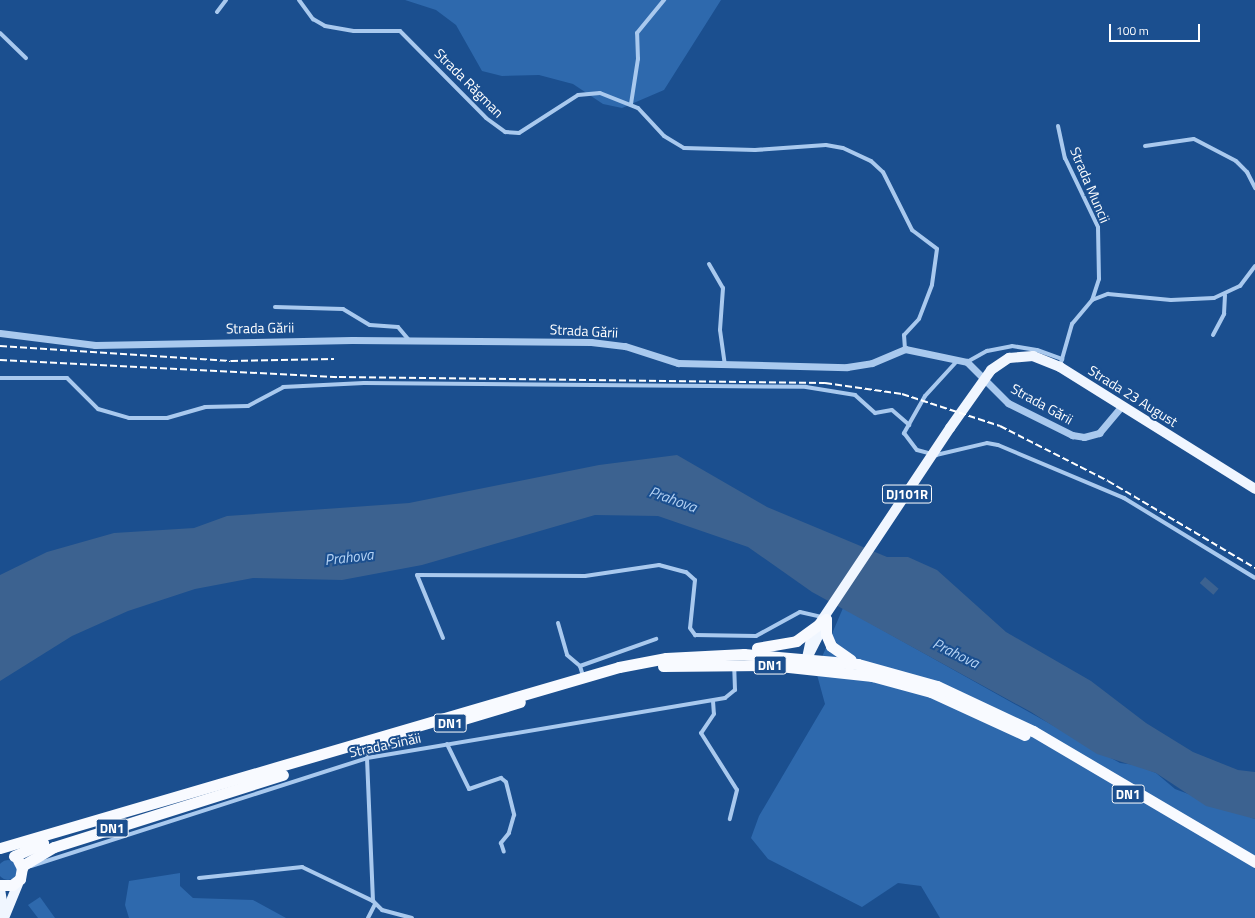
<!DOCTYPE html>
<meta charset="utf-8">
<style>
body{margin:0}
#map{position:relative;width:1255px;height:918px;overflow:hidden;background:#1b4f8f;font-family:"Titillium Web",sans-serif}
div>[style]{position:absolute}
.green>*{inset:0;background:#2e69ad}
.round{border-radius:50%}
.water>*{inset:0;background:#3c6290;transform-origin:0 0}
.minor>*{height:4px;margin:-2px;padding:0 2px;transform-origin:2px;border-radius:2px;background:#a9c9ee}
.tertiary>*{height:7px;margin:-3.5px;padding:0 3.5px;transform-origin:3.5px;border-radius:3.5px;background:#a9c9ee}
.primary>*{height:10px;margin:-5px;padding:0 5px;transform-origin:5px;border-radius:5px;background:#f0f6ff}
.trunk>*{height:11px;margin:-5.5px;padding:0 5.5px;transform-origin:5.5px;border-radius:5.5px;background:#f8faff}
.rail>*{height:2px;margin-top:-1px;transform-origin:0;background:repeating-linear-gradient(90deg,#fff 0 7px,transparent 0 10px)}
span{translate:-50% -50%;white-space:nowrap;text-align:center;line-height:1.15;-webkit-text-stroke:4px #1b4f8f;paint-order:stroke}
.shield-label span{padding:1px 3px;background:#1b4f8f;border:1px solid;border-radius:3px;-webkit-text-stroke-width:0}
.shield-label{font-size:13px;color:#fff;font-weight:700}
.street-label{font-size:14px;color:#fff}
.water-label{font-size:15px;color:#b5d3f5;font-style:italic}
.scale{position:absolute;left:1109px;top:24px;width:91px;height:18px;box-sizing:border-box;border:2px solid #fff;border-top:0;padding-left:5px;font-size:12px;line-height:14px;white-space:nowrap;color:#fff;-webkit-text-stroke:3px #1b4f8f;paint-order:stroke}
</style>
<div id="map">
<div class="green">
<div style="clip-path:polygon(405px 0,721px 0,664px 90px,622px 108px,603px 104px,573px 84px,539px 75px,502px 76px,482px 71px,456px 25px,436px 10px)"></div>
<div style="clip-path:polygon(843px 608px,1120px 763px,1136px 765px,1156px 773px,1175px 789px,1255px 819px,1255px 918px,940px 918px,921px 886px,898px 883px,862px 907px,768px 859px,751px 838px,759px 816px,825px 704px,816px 671px)"></div>
<div class="round" style="left:-2px;top:860px;width:20px;height:20px"></div>
<div style="clip-path:polygon(180px 873px,180px 886px,193px 898px,253px 900px,286px 918px,129px 918px,125px 905px,129px 881px)"></div>
<div style="clip-path:polygon(40px 897px,55px 918px,38px 918px,28px 905px)"></div>
</div>
<div class="water">
<div style="clip-path:polygon(677px 455px,767px 507px,887px 557px,908px 557px,937px 570px,1006px 632px,1091px 681px,1146px 723px,1193px 752px,1238px 770px,1255px 772px,1255px 819px,1206px 806px,1156px 773px,1097px 754px,1031px 712px,812px 592px,748px 547px,658px 516px,595px 515px,422px 565px,342px 580px,253px 578px,195px 589px,128px 611px,72px 636px,0 681px,0 575px,47px 552px,114px 533px,194px 528px,227px 516px,409px 503px,599px 465px)"></div>
<div style="left:1205px;top:577px;width:18px;height:8px;rotate:41deg"></div>
</div>
<div class="minor">
<div style="left:299px;top:0;width:24px;rotate:54deg"></div>
<div style="left:313px;top:19px;width:14px;rotate:30deg"></div>
<div style="left:325px;top:26px;width:29px;rotate:10deg"></div>
<div style="left:354px;top:31px;width:46px"></div>
<div style="left:400px;top:31px;width:122px;rotate:45.3deg"></div>
<div style="left:486px;top:118px;width:24px;rotate:36deg"></div>
<div style="left:505px;top:132px;width:14px;rotate:4deg"></div>
<div style="left:519px;top:133px;width:70px;rotate:-32.8deg"></div>
<div style="left:578px;top:95px;width:22px;rotate:-5deg"></div>
<div style="left:600px;top:93px;width:41px;rotate:21.5deg"></div>
<div style="left:638px;top:108px;width:38px;rotate:47deg"></div>
<div style="left:664px;top:136px;width:23px;rotate:31deg"></div>
<div style="left:684px;top:148px;width:71px;rotate:1.6deg"></div>
<div style="left:755px;top:150px;width:71px;rotate:-4deg"></div>
<div style="left:826px;top:145px;width:17px;rotate:10deg"></div>
<div style="left:843px;top:148px;width:31px;rotate:25deg"></div>
<div style="left:871px;top:161px;width:16px;rotate:43deg"></div>
<div style="left:883px;top:172px;width:65px;rotate:63.4deg"></div>
<div style="left:912px;top:230px;width:31px;rotate:37deg"></div>
<div style="left:937px;top:249px;width:36px;rotate:98deg"></div>
<div style="left:932px;top:285px;width:36px;rotate:111deg"></div>
<div style="left:919px;top:319px;width:22px;rotate:133deg"></div>
<div style="left:904px;top:335px;width:14px;rotate:86deg"></div>
<div style="left:217px;top:12px;width:15px;rotate:-53deg"></div>
<div style="left:0;top:33px;width:36px;rotate:44deg"></div>
<div style="left:631px;top:104px;width:46px;rotate:-81.2deg"></div>
<div style="left:638px;top:59px;width:26px;rotate:-92deg"></div>
<div style="left:637px;top:33px;width:43px;rotate:-50.7deg"></div>
<div style="left:1058px;top:126px;width:33px;rotate:78deg"></div>
<div style="left:1065px;top:158px;width:76px;rotate:64.4deg"></div>
<div style="left:1098px;top:227px;width:52px;rotate:88.9deg"></div>
<div style="left:1099px;top:279px;width:22px;rotate:108deg"></div>
<div style="left:1145px;top:146px;width:49px;rotate:-8.1deg"></div>
<div style="left:1194px;top:139px;width:47px;rotate:27.6deg"></div>
<div style="left:1236px;top:161px;width:16px;rotate:45deg"></div>
<div style="left:1247px;top:172px;width:18px;rotate:63deg"></div>
<div style="left:709px;top:264px;width:28px;rotate:60deg"></div>
<div style="left:723px;top:288px;width:42px;rotate:94.1deg"></div>
<div style="left:720px;top:330px;width:34px;rotate:82deg"></div>
<div style="left:275px;top:307px;width:68px;rotate:1.7deg"></div>
<div style="left:343px;top:309px;width:31px;rotate:31deg"></div>
<div style="left:370px;top:325px;width:28px;rotate:4deg"></div>
<div style="left:398px;top:327px;width:17px;rotate:50deg"></div>
<div style="left:1213px;top:335px;width:24px;rotate:-62deg"></div>
<div style="left:1224px;top:314px;width:19px;rotate:-87deg"></div>
<div style="left:958px;top:360px;width:49px;rotate:132.5deg"></div>
<div style="left:925px;top:396px;width:43px;rotate:119.6deg"></div>
<div style="left:904px;top:433px;width:21px;rotate:53deg"></div>
<div style="left:917px;top:450px;width:20px;rotate:15deg"></div>
<div style="left:936px;top:455px;width:52px;rotate:-13.2deg"></div>
<div style="left:987px;top:443px;width:11px;rotate:10deg"></div>
<div style="left:998px;top:445px;width:137px;rotate:22.8deg"></div>
<div style="left:1124px;top:498px;width:153px;rotate:31.4deg"></div>
<div style="left:967px;top:362px;width:23px;rotate:-29deg"></div>
<div style="left:987px;top:351px;width:25px;rotate:-11deg"></div>
<div style="left:1012px;top:346px;width:25px;rotate:9deg"></div>
<div style="left:1037px;top:350px;width:27px;rotate:20deg"></div>
<div style="left:1060px;top:366px;width:44px;rotate:-74.1deg"></div>
<div style="left:1072px;top:324px;width:31px;rotate:-50deg"></div>
<div style="left:1092px;top:300px;width:17px;rotate:-21deg"></div>
<div style="left:1108px;top:294px;width:63px;rotate:5.4deg"></div>
<div style="left:1171px;top:300px;width:43px;rotate:-2.7deg"></div>
<div style="left:1214px;top:298px;width:29px;rotate:-25deg"></div>
<div style="left:1240px;top:286px;width:25px;rotate:-53deg"></div>
<div style="left:0;top:378px;width:67px"></div>
<div style="left:67px;top:378px;width:44px;rotate:45deg"></div>
<div style="left:98px;top:409px;width:32px;rotate:16deg"></div>
<div style="left:129px;top:418px;width:38px"></div>
<div style="left:167px;top:418px;width:40px;rotate:-16deg"></div>
<div style="left:205px;top:407px;width:43px;rotate:-1.3deg"></div>
<div style="left:248px;top:406px;width:40px;rotate:-28deg"></div>
<div style="left:283px;top:387px;width:81px;rotate:-2.8deg"></div>
<div style="left:364px;top:383px;width:442px;rotate:0.5deg"></div>
<div style="left:806px;top:387px;width:50px;rotate:9.3deg"></div>
<div style="left:855px;top:395px;width:27px;rotate:42deg"></div>
<div style="left:875px;top:413px;width:17px;rotate:-10deg"></div>
<div style="left:892px;top:410px;width:23px;rotate:41deg"></div>
<div style="left:558px;top:623px;width:33px;rotate:74deg"></div>
<div style="left:567px;top:655px;width:17px;rotate:40deg"></div>
<div style="left:580px;top:666px;width:10px;rotate:73deg"></div>
<div style="left:443px;top:638px;width:68px;rotate:-112.4deg"></div>
<div style="left:417px;top:575px;width:168px;rotate:0.3deg"></div>
<div style="left:585px;top:576px;width:75px;rotate:-8.5deg"></div>
<div style="left:659px;top:565px;width:28px;rotate:15deg"></div>
<div style="left:686px;top:572px;width:12px;rotate:42deg"></div>
<div style="left:695px;top:580px;width:48px;rotate:95.9deg"></div>
<div style="left:690px;top:628px;width:9px;rotate:54deg"></div>
<div style="left:695px;top:635px;width:61px;rotate:0.9deg"></div>
<div style="left:756px;top:636px;width:50px;rotate:-28.6deg"></div>
<div style="left:800px;top:612px;width:23px;rotate:13deg"></div>
<div style="left:580px;top:666px;width:81px;rotate:-19.6deg"></div>
<div style="left:713px;top:701px;width:13px;rotate:86deg"></div>
<div style="left:714px;top:714px;width:23px;rotate:124deg"></div>
<div style="left:701px;top:733px;width:67px;rotate:57.7deg"></div>
<div style="left:737px;top:790px;width:30px;rotate:104deg"></div>
<div style="left:447px;top:744px;width:50px;rotate:63.9deg"></div>
<div style="left:469px;top:789px;width:34px;rotate:-19deg"></div>
<div style="left:501px;top:778px;width:6px;rotate:39deg"></div>
<div style="left:506px;top:782px;width:34px;rotate:76deg"></div>
<div style="left:514px;top:815px;width:19px;rotate:106deg"></div>
<div style="left:509px;top:833px;width:13px;rotate:129deg"></div>
<div style="left:501px;top:843px;width:9px;rotate:72deg"></div>
<div style="left:367px;top:758px;width:143px;rotate:87.6deg"></div>
<div style="left:373px;top:901px;width:13px;rotate:45deg"></div>
<div style="left:382px;top:910px;width:31px;rotate:15deg"></div>
<div style="left:31px;top:866px;width:353px;rotate:-17.8deg"></div>
<div style="left:367px;top:758px;width:363px;rotate:-9.5deg"></div>
<div style="left:725px;top:698px;width:13px;rotate:-39deg"></div>
<div style="left:735px;top:690px;width:23px;rotate:-92deg"></div>
<div style="left:199px;top:878px;width:104px;rotate:-6.1deg"></div>
<div style="left:302px;top:867px;width:79px;rotate:25.6deg"></div>
<div style="left:368px;top:918px;width:16px;rotate:-63deg"></div>
</div>
<div class="tertiary">
<div style="left:0;top:333px;width:96px;rotate:7.2deg"></div>
<div style="left:95px;top:345px;width:257px;rotate:-1.1deg"></div>
<div style="left:352px;top:340px;width:239px;rotate:0.5deg"></div>
<div style="left:591px;top:342px;width:34px;rotate:7deg"></div>
<div style="left:625px;top:346px;width:56px;rotate:17.8deg"></div>
<div style="left:678px;top:363px;width:169px;rotate:1.4deg"></div>
<div style="left:847px;top:367px;width:25px;rotate:-9deg"></div>
<div style="left:872px;top:363px;width:36px;rotate:-23deg"></div>
<div style="left:905px;top:349px;width:63px;rotate:11.8deg"></div>
<div style="left:967px;top:362px;width:58px;rotate:45deg"></div>
<div style="left:1008px;top:403px;width:72px;rotate:26.6deg"></div>
<div style="left:1072px;top:435px;width:12px;rotate:9deg"></div>
<div style="left:1084px;top:437px;width:16px;rotate:-15deg"></div>
<div style="left:1099px;top:433px;width:35px;rotate:-50deg"></div>
</div>
<div class="primary">
<div style="left:807px;top:658px;width:24px;rotate:-78deg"></div>
<div style="left:812px;top:635px;width:249px;rotate:-56.3deg"></div>
<div style="left:950px;top:428px;width:71px;rotate:-54.7deg"></div>
<div style="left:991px;top:370px;width:22px;rotate:-34deg"></div>
<div style="left:1009px;top:358px;width:24px;rotate:-5deg"></div>
<div style="left:1033px;top:356px;width:29px;rotate:22deg"></div>
<div style="left:1060px;top:367px;width:230px;rotate:32deg"></div>
<div style="left:807px;top:658px;width:37px;rotate:-63deg"></div>
<div style="left:0;top:889px;width:26px;rotate:81deg"></div>
<div style="left:4px;top:918px;width:42px;rotate:-67.7deg"></div>
</div>
<div class="trunk">
<div style="left:826px;top:619px;width:15px;rotate:90deg"></div>
<div style="left:826px;top:634px;width:13px;rotate:67deg"></div>
<div style="left:831px;top:646px;width:24px;rotate:35deg"></div>
<div style="left:757px;top:648px;width:40px;rotate:-10deg"></div>
<div style="left:796px;top:641px;width:37px;rotate:-36deg"></div>
<div style="left:663px;top:666px;width:107px;rotate:-0.5deg"></div>
<div style="left:770px;top:665px;width:103px;rotate:6.2deg"></div>
<div style="left:872px;top:676px;width:61px;rotate:15.2deg"></div>
<div style="left:931px;top:692px;width:103px;rotate:24.6deg"></div>
<div style="left:447px;top:724px;width:76px;rotate:-16.8deg"></div>
<div style="left:365px;top:750px;width:47px;rotate:-17.3deg"></div>
<div style="left:0;top:848px;width:645px;rotate:-16.3deg"></div>
<div style="left:619px;top:667px;width:48px;rotate:-10.8deg"></div>
<div style="left:666px;top:658px;width:78px;rotate:-2.9deg"></div>
<div style="left:744px;top:654px;width:114px;rotate:5deg"></div>
<div style="left:858px;top:664px;width:82px;rotate:15.6deg"></div>
<div style="left:937px;top:686px;width:106px;rotate:25.1deg"></div>
<div style="left:1033px;top:731px;width:258px;rotate:30.5deg"></div>
<div style="left:14px;top:856px;width:32px;rotate:-24deg"></div>
<div style="left:22px;top:866px;width:37px;rotate:-31deg"></div>
<div style="left:54px;top:847px;width:240px;rotate:-17.5deg"></div>
<div style="left:0;top:885px;width:12px"></div>
<div style="left:12px;top:885px;width:10px;rotate:-37deg"></div>
<div style="left:20px;top:879px;width:11px;rotate:-80deg"></div>
<div style="left:22px;top:868px;width:9px;rotate:-117deg"></div>
</div>
<div class="rail">
<div style="left:0;top:346px;width:231px;rotate:3.7deg"></div>
<div style="left:231px;top:361px;width:103px;rotate:-1.1deg"></div>
<div style="left:0;top:360px;width:339px;rotate:2.9deg"></div>
<div style="left:339px;top:377px;width:486px;rotate:0.7deg"></div>
<div style="left:825px;top:383px;width:78px;rotate:8.1deg"></div>
<div style="left:902px;top:394px;width:103px;rotate:18.1deg"></div>
<div style="left:1000px;top:426px;width:121px;rotate:27deg"></div>
<div style="left:1108px;top:481px;width:171px;rotate:30.6deg"></div>
</div>
<div class="shield-label">
<span style="left:907px;top:494px">DJ101R</span>
<span style="left:770px;top:665px">DN1</span>
<span style="left:450px;top:723px">DN1</span>
<span style="left:1128px;top:794px">DN1</span>
<span style="left:112px;top:828px">DN1</span>
</div>
<div class="street-label">
<span style="left:469px;top:83px;rotate:45deg">Strada Răgman</span>
<span style="left:1090px;top:185px;rotate:67deg">Strada Muncii</span>
<span style="left:260px;top:328px;rotate:-1deg">Strada Gării</span>
<span style="left:584px;top:331px;rotate:3deg">Strada Gării</span>
<span style="left:1133px;top:396px;rotate:32deg">Strada 23 August</span>
<span style="left:1042px;top:404px;rotate:29deg">Strada Gării</span>
<span style="left:385px;top:745px;rotate:-12deg">Strada Sinăii</span>
</div>
<div class="water-label">
<span style="left:673px;top:499px;rotate:20deg">Prahova</span>
<span style="left:349px;top:557px;rotate:-7deg">Prahova</span>
<span style="left:956px;top:653px;rotate:26deg">Prahova</span>
</div>
<div class="scale">100 m</div>
</div>
